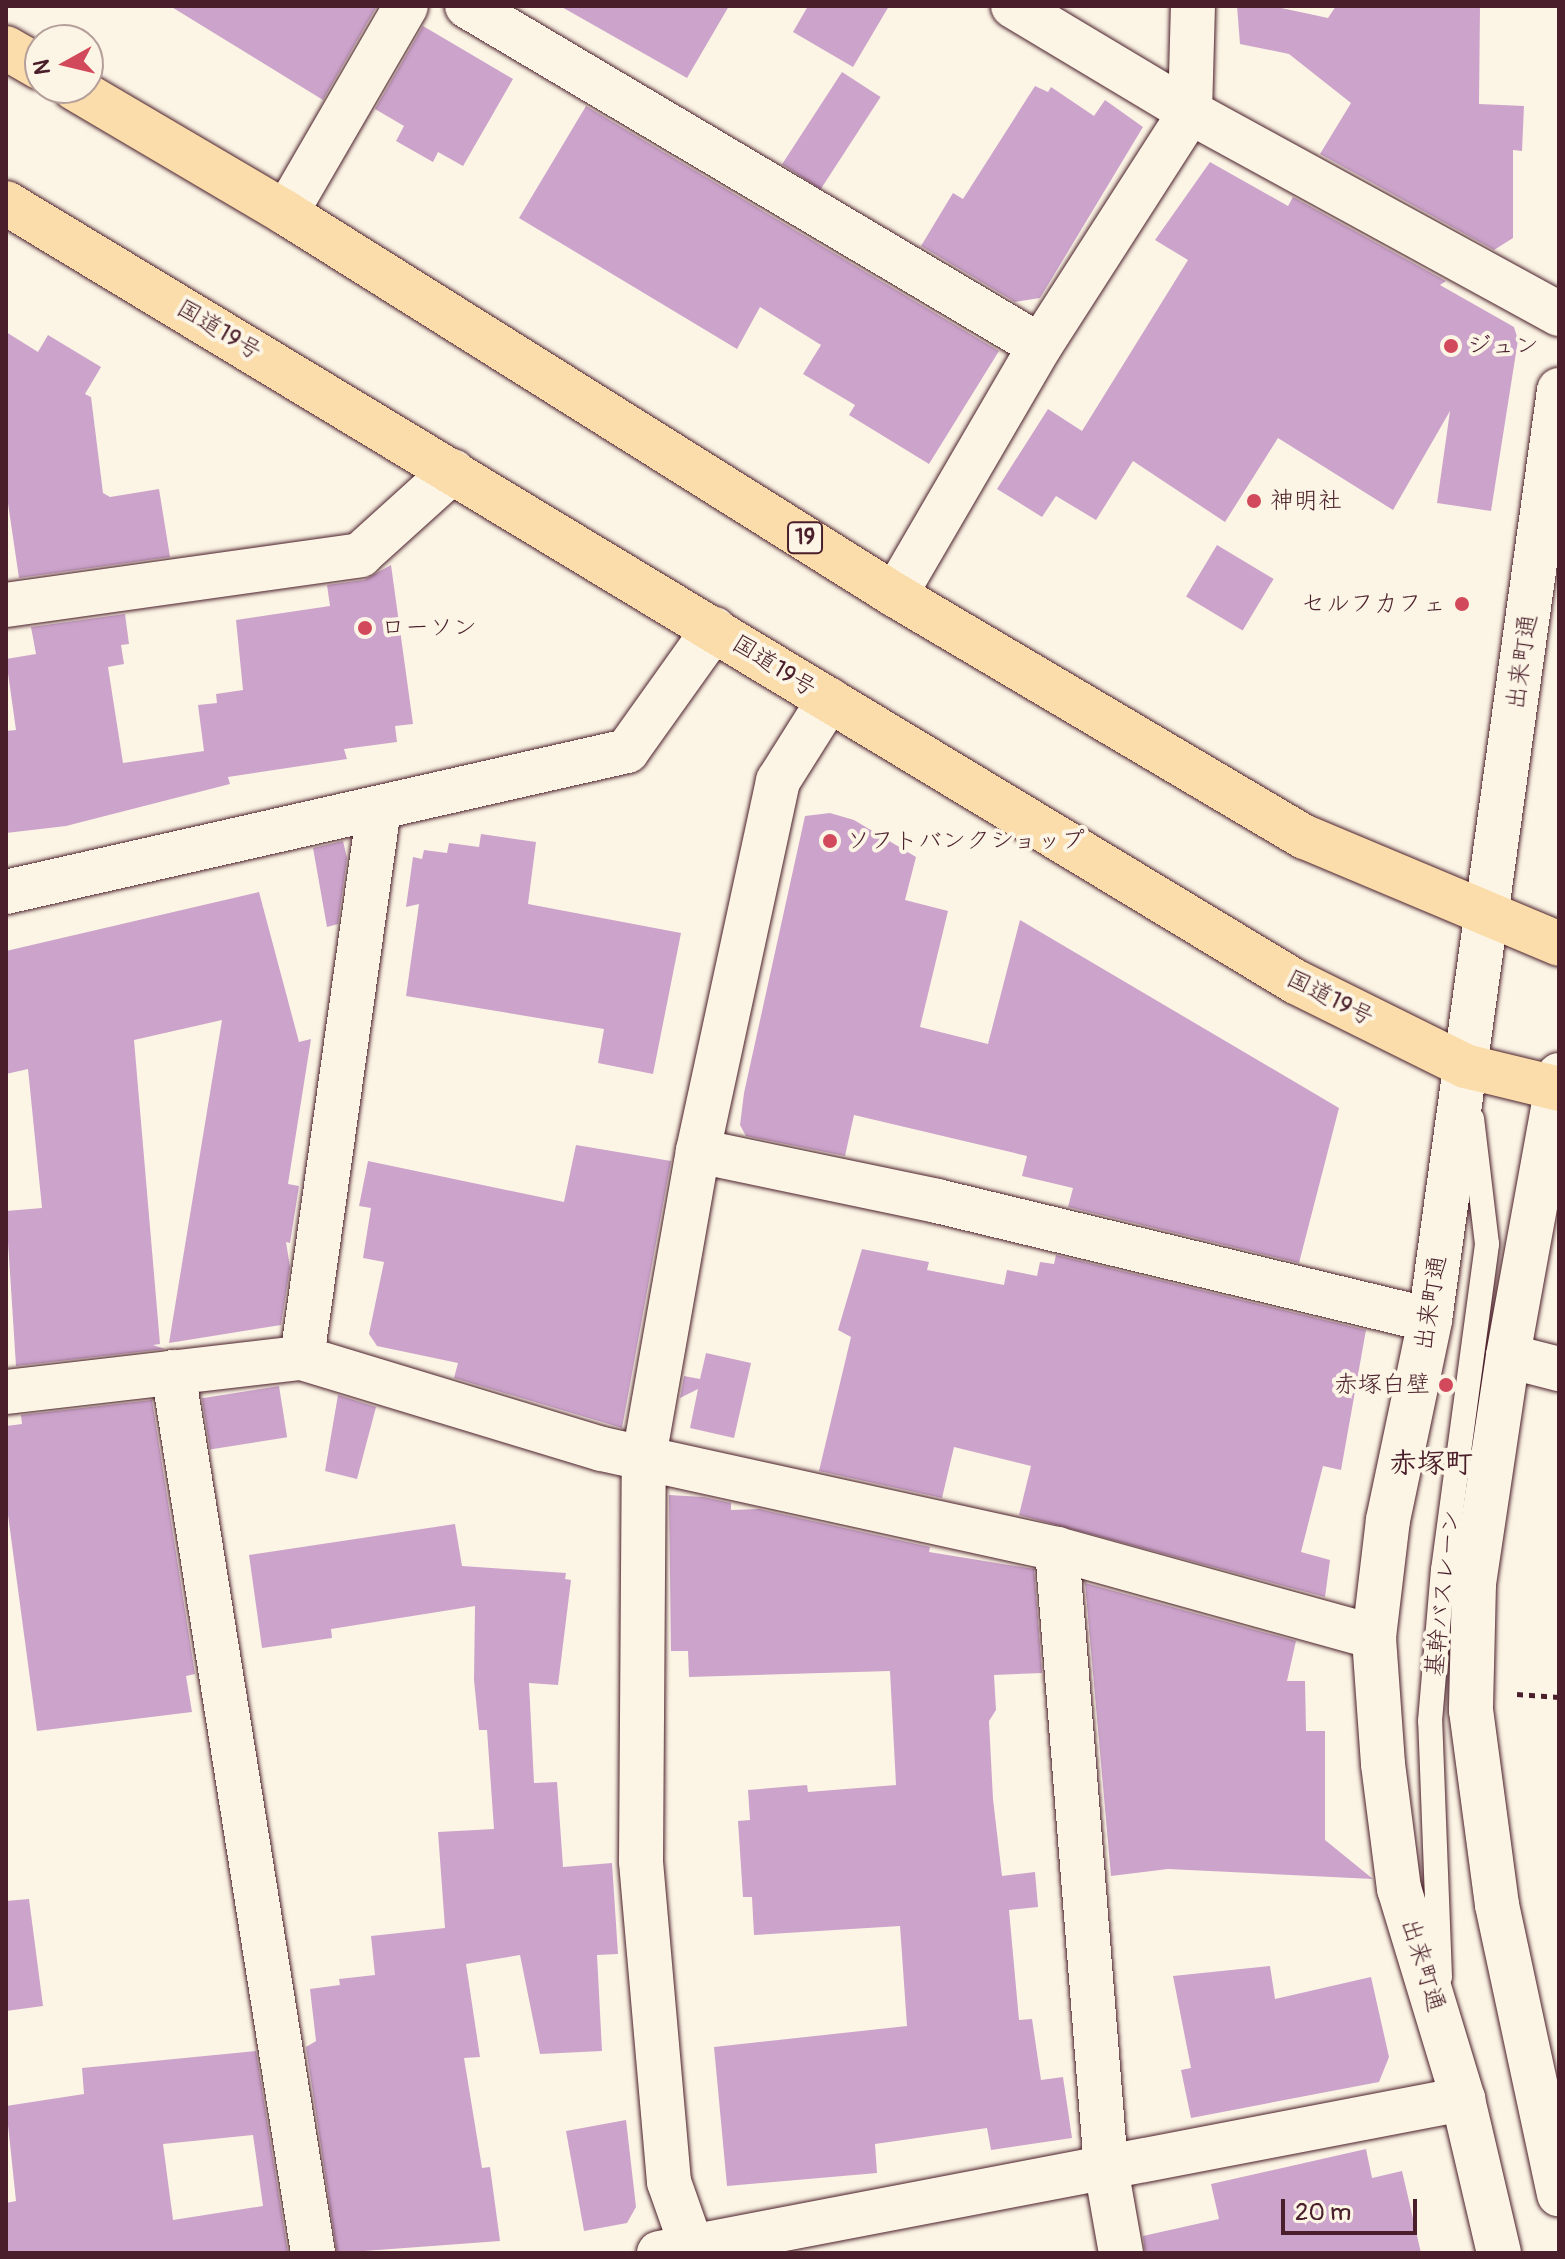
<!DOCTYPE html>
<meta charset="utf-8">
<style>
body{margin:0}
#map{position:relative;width:1565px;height:2259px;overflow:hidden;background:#fcf5e5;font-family:Pangolin,"Klee One",sans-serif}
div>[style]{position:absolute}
.building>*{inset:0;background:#cca4cb;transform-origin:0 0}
.path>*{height:5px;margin-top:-2.5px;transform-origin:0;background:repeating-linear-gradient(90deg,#4a1f2b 0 6px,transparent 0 12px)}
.roads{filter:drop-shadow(0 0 2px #4a1f2b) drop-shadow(0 0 2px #4a1f2b)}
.service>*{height:24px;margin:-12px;padding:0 12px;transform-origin:12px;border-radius:12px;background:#fcf5e5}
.minor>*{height:44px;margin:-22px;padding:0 22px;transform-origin:22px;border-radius:22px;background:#fcf5e5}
.secondary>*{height:44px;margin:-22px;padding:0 22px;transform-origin:22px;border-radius:22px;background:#fcf5e5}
.trunk>*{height:44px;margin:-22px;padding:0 22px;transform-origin:22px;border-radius:22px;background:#fbddab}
.dots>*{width:22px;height:22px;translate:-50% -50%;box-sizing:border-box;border:4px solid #fcf5e5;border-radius:50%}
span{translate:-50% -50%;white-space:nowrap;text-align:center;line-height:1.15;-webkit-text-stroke:8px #fcf5e5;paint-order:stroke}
.shield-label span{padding:2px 6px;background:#fcf5e5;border:2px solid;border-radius:6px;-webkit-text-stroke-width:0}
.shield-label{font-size:22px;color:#4a1f2b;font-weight:700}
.street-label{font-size:24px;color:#4a1f2b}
.poi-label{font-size:24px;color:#4a1f2b}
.left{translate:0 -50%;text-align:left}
.right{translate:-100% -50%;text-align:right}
.quarter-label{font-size:28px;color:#4a1f2b;font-weight:700}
.frame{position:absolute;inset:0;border:8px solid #4a1f2b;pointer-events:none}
.north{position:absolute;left:24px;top:24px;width:80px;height:80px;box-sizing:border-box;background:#fcf5e5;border:2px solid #b59f9b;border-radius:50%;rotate:262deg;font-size:22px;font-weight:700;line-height:32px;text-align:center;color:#4a1f2b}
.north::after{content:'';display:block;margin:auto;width:28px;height:36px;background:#d1495b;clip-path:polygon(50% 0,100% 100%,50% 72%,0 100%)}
.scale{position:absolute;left:1281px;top:2199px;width:136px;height:36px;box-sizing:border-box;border:4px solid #4a1f2b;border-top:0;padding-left:10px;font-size:24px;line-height:28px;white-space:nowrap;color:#4a1f2b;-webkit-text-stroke:6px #fcf5e5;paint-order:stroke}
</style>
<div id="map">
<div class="building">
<div style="clip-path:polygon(170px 6px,377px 6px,323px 100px)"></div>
<div style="clip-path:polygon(560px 6px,729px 6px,687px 78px)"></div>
<div style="clip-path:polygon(808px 6px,889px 6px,853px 67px,793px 32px)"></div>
<div style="clip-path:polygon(1237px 6px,1272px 6px,1328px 18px,1336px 6px,1480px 6px,1479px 104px,1524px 106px,1522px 151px,1513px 150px,1513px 238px,1494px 250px,1320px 154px,1351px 103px,1289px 54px,1240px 44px)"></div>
<div style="clip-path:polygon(423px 26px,513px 79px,463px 166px,438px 152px,433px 162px,396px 141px,404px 126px,375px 109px)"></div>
<div style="left:842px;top:72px;width:46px;height:110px;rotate:33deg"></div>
<div style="clip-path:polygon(1035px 86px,1048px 92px,1051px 87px,1094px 116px,1105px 100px,1143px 127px,1040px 298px,1015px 302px,921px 246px,953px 193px,963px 199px)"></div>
<div style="clip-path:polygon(586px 106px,999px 351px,929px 464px,849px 415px,855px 405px,803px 374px,821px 345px,760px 307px,737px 349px,519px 218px)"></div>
<div style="clip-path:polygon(1210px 162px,1288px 206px,1293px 197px,1446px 281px,1440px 285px,1514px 327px,1518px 340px,1491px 511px,1437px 503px,1450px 411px,1393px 510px,1278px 438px,1225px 522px,1133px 461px,1096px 520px,1056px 496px,1042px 517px,997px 489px,1048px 409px,1082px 431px,1188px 260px,1155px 240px)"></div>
<div style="clip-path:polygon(6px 332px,38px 352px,48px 335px,101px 367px,85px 394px,91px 397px,103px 493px,110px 497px,159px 489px,170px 557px,19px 578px,6px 490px)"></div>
<div style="left:1217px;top:545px;width:66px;height:60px;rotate:31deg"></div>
<div style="clip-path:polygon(391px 565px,413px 724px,395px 726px,397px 742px,344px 749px,347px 759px,228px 777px,230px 784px,66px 826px,6px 833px,6px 731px,16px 730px,6px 659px,36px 654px,31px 627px,125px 614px,129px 644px,121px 645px,124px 664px,108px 667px,123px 763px,204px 751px,198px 705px,217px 703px,216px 694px,243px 690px,236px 620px,330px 606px,327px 585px,364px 580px)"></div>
<div style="clip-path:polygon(830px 813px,854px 820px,916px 857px,905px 900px,948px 911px,920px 1027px,988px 1044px,1020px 920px,1339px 1108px,1299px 1263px,1068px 1207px,1073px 1188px,1022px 1176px,1027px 1156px,854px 1115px,845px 1156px,746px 1136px,740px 1125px,744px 1093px,805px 816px)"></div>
<div style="clip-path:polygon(481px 834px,536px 842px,528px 904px,681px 933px,653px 1074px,598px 1063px,604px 1029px,406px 996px,419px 904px,406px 907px,413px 857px,422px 859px,424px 850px,447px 853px,449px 843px,479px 847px)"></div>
<div style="clip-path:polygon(343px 841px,347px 858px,338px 924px,327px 927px,313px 848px)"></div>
<div style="clip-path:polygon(259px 892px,299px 1042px,311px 1039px,288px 1184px,299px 1186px,290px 1243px,286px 1242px,290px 1267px,281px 1325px,169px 1343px,222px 1020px,134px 1040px,160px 1344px,153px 1345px,165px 1349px,16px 1366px,6px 1211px,42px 1208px,28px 1069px,6px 1074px,6px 951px)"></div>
<div style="clip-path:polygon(576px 1145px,671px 1161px,622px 1428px,454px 1378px,458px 1363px,377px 1346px,369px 1334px,384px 1262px,363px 1258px,371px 1208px,359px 1206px,368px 1161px,564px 1202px)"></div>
<div style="clip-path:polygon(862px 1249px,929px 1262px,927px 1270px,1004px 1285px,1007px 1270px,1037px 1276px,1040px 1262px,1054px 1264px,1056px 1255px,1366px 1330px,1341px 1470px,1323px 1466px,1301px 1552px,1330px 1560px,1325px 1597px,1019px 1515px,1031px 1466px,954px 1447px,942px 1498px,819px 1471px,851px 1337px,838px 1330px)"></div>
<div style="clip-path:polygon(706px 1353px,751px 1363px,734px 1438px,690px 1428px,698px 1389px,680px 1398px,684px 1376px,700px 1379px)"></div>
<div style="left:279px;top:1386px;width:52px;height:78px;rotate:81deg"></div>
<div style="clip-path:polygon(338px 1395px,376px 1407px,357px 1479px,325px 1471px)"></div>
<div style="clip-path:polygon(152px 1400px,195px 1674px,186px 1676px,192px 1712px,37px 1731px,8px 1515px,6px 1426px,22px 1424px,21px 1415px)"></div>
<div style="clip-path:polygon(669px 1495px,703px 1497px,731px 1503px,731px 1510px,759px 1509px,930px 1547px,929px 1552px,1034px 1569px,1042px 1673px,994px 1675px,996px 1710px,989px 1721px,993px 1799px,1002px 1876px,1035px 1872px,1038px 1907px,1009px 1910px,1019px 2020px,1032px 2019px,1041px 2080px,1063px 2077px,1072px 2138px,991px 2150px,987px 2128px,875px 2144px,877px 2173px,727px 2186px,714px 2047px,907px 2026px,900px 1926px,754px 1935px,752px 1897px,743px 1897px,738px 1821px,750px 1820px,748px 1790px,807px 1785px,808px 1792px,896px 1785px,890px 1671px,689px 1677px,688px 1651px,671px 1651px)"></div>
<div style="clip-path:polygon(455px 1524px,462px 1566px,566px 1573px,565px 1579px,571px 1580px,558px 1685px,529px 1683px,534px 1783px,557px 1782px,563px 1867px,612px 1863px,618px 1954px,597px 1955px,602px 2051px,540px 2054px,520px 1955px,466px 1964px,480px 2057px,464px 2058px,482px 2168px,490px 2167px,500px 2241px,337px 2253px,306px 2047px,316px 2041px,310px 1989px,340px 1985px,339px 1979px,375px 1975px,371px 1936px,445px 1928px,438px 1832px,494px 1829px,487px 1730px,479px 1730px,474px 1680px,475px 1606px,331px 1629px,332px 1638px,262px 1648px,249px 1555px)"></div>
<div style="clip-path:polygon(1085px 1583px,1296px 1641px,1287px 1681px,1305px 1681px,1306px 1731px,1325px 1731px,1325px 1840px,1373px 1879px,1168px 1869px,1111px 1876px)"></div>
<div style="clip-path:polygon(29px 1899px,43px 2006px,6px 2011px,6px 1901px)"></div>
<div style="clip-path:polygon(1270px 1966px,1275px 1999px,1371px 1977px,1389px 2057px,1379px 2082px,1191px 2118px,1181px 2070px,1191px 2068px,1173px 1976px)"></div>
<div style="clip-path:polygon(evenodd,256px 2051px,288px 2253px,6px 2253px,6px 2203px,16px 2201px,6px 2106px,84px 2094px,82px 2068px,256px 2051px,253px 2135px,263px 2206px,173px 2220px,163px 2144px,253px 2135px)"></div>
<div style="clip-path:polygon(626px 2120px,636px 2207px,627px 2223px,584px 2231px,566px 2131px)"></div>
<div style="clip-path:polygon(1366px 2149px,1372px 2178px,1402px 2171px,1421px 2253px,1145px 2253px,1143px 2236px,1219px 2219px,1211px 2184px)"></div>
</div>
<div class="path">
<div style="left:1517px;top:1694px;width:42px;rotate:4.1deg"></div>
</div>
<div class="roads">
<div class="service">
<div style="left:1440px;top:1977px;width:256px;rotate:-92.2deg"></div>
<div style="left:1430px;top:1721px;width:152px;rotate:-85.1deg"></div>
<div style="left:1443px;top:1570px;width:329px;rotate:-82.3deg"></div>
<div style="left:1487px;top:1244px;width:126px;rotate:-96.8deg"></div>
</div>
<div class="minor">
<div style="left:467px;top:6px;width:666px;rotate:30.68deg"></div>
<div style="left:1013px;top:6px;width:206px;rotate:30.9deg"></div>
<div style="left:1190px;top:112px;width:421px;rotate:28.7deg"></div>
<div style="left:286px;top:213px;width:239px;rotate:-59.9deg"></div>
<div style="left:895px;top:595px;width:288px;rotate:-59.8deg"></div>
<div style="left:1040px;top:346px;width:278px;rotate:-57.3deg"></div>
<div style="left:1190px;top:112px;width:106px;rotate:-88.4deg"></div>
<div style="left:6px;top:605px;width:358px;rotate:-8deg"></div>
<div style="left:360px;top:555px;width:125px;rotate:-42.1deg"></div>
<div style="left:6px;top:892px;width:637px;rotate:-12.79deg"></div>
<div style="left:627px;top:751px;width:150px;rotate:-54.5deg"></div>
<div style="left:698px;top:1151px;width:244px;rotate:11.8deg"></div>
<div style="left:937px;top:1201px;width:507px;rotate:13.57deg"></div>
<div style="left:1508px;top:1356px;width:53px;rotate:14.3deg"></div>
<div style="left:302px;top:1358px;width:555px;rotate:-82.03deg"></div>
<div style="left:173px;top:1372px;width:892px;rotate:80.97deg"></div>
<div style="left:6px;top:1392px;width:298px;rotate:-6.6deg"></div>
<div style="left:302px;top:1358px;width:313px;rotate:16.9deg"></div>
<div style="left:602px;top:1449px;width:466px;rotate:12.4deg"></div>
<div style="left:1057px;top:1549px;width:329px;rotate:15.5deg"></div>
<div style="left:1057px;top:1549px;width:621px;rotate:85.47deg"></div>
<div style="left:1106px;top:2168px;width:86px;rotate:80deg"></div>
<div style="left:659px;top:2253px;width:819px;rotate:-10.84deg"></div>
<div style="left:694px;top:2253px;width:75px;rotate:-109.4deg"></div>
<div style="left:669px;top:2182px;width:322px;rotate:-95deg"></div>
<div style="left:641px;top:1861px;width:404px;rotate:-89.6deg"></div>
<div style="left:644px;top:1457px;width:311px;rotate:-80deg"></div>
<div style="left:698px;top:1151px;width:379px;rotate:-77.8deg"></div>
<div style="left:778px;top:781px;width:96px;rotate:-57.8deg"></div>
</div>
<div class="secondary">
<div style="left:1559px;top:1075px;width:286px;rotate:100.3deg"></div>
<div style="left:1508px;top:1356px;width:231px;rotate:98.5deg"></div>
<div style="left:1474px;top:1584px;width:126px;rotate:91.4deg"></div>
<div style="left:1471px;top:1710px;width:197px;rotate:82.4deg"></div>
<div style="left:1497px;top:1905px;width:296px;rotate:77.9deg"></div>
<div style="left:1499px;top:2253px;width:158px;rotate:-103.2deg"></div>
<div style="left:1463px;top:2099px;width:220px;rotate:-106.9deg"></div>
<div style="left:1399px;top:1889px;width:126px;rotate:-97.3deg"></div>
<div style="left:1383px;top:1764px;width:127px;rotate:-94.1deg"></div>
<div style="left:1374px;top:1637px;width:118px;rotate:-83.2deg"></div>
<div style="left:1388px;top:1520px;width:204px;rotate:-78.1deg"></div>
<div style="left:1430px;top:1320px;width:939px;rotate:-82.1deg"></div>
</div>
<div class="trunk">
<div style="left:6px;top:48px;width:39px;rotate:30deg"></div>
<div style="left:74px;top:88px;width:246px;rotate:30.5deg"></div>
<div style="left:286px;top:213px;width:719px;rotate:32.1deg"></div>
<div style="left:895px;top:595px;width:476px;rotate:30.6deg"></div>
<div style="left:1305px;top:837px;width:276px;rotate:22.8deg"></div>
<div style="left:6px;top:203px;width:1507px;rotate:31.13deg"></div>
<div style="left:1296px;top:982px;width:189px;rotate:26.4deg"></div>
<div style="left:1465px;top:1066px;width:97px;rotate:13.7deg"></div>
</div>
</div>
<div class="dots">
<div style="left:1451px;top:346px;background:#d1495b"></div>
<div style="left:1254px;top:501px;background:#d1495b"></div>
<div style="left:1462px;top:604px;background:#d1495b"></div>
<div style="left:365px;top:628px;background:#d1495b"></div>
<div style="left:830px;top:841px;background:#d1495b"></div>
<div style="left:1446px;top:1385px;background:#d1495b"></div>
</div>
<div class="shield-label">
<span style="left:805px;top:538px">19</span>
</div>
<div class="street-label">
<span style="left:219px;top:330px;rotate:31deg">国道19号</span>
<span style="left:1522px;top:662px;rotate:-82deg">出来町通</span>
<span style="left:774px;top:666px;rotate:32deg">国道19号</span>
<span style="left:1330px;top:998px;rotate:27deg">国道19号</span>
<span style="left:1431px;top:1303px;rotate:-81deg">出来町通</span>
<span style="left:1443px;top:1593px;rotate:-84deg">基幹バスレーン</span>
<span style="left:1423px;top:1965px;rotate:73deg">出来町通</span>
</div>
<div class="poi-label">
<span class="left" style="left:1467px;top:346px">ジュン</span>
<span class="left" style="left:1270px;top:501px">神明社</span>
<span class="right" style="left:1446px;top:604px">セルフカフェ</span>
<span class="left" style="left:381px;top:628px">ローソン</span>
<span class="left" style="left:846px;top:841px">ソフトバンクショップ</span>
<span class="right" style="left:1430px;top:1385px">赤塚白壁</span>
</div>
<div class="quarter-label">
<span style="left:1431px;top:1464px">赤塚町</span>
</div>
<div class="frame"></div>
<div class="north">N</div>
<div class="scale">20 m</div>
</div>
